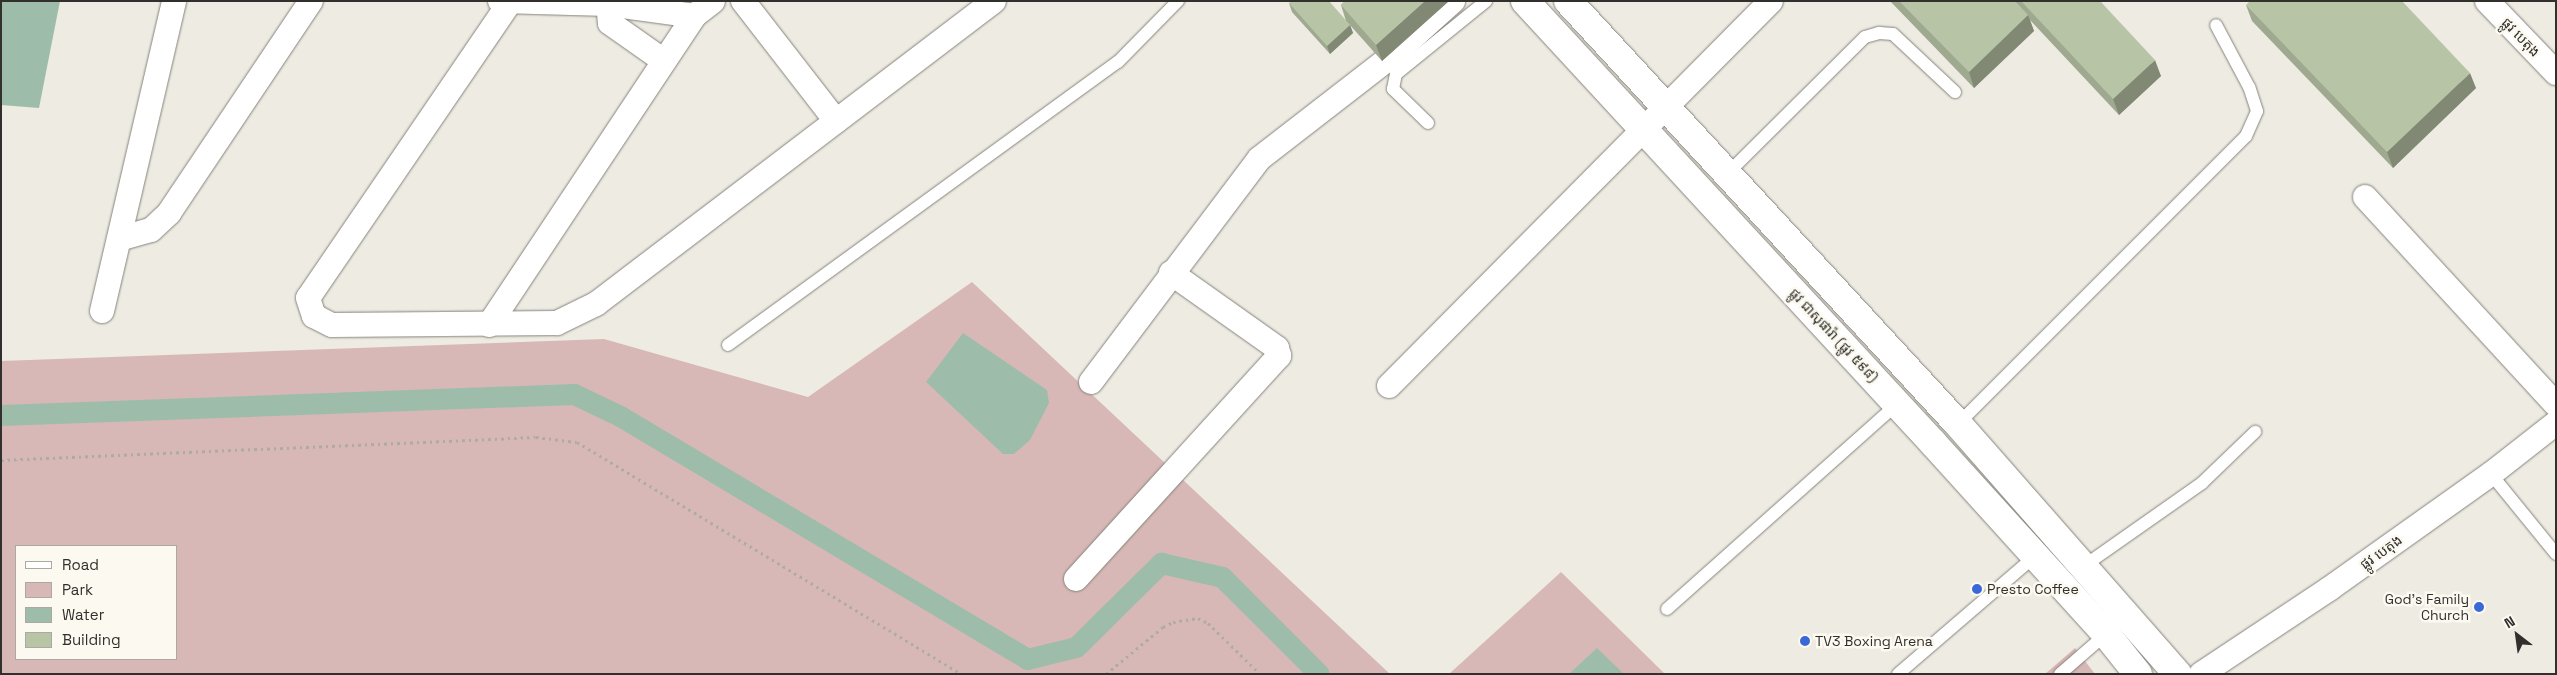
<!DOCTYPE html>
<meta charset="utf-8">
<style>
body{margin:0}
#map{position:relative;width:2557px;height:675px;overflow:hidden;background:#eeebe3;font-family:"Space Grotesk","Noto Sans Khmer",sans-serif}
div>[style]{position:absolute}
.green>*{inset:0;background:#d8b8b6}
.water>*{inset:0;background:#9dbdaa}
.canal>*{height:21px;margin:-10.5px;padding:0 10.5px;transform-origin:10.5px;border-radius:10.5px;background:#9dbdaa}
.path>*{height:3px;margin-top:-1.5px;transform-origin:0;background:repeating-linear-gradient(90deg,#adaba5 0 2.5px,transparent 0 6.5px)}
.roads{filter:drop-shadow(0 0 1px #85837b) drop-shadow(0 0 1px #85837b)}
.service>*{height:12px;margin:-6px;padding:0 6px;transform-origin:6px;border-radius:6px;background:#fff}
.minor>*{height:24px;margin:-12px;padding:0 12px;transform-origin:12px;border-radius:12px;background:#fff}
.secondary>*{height:28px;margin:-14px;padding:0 14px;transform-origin:14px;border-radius:14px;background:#fff}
.wall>*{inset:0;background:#9ea98f}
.shaded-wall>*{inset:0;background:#818974}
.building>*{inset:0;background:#b8c4a6}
.dots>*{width:14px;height:14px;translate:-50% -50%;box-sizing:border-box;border:2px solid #fcf9f0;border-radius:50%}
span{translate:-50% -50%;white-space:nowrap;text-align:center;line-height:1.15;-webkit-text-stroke:5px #fcf9f0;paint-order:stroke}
.street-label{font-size:14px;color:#31302d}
.poi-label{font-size:14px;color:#31302d}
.left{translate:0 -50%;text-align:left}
.right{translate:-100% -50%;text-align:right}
.frame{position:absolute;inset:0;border:2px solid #31302d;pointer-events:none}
.legend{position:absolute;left:15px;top:545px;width:162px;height:115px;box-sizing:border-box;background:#fcf9f0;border:1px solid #aba9a2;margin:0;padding:6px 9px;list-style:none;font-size:15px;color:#31302d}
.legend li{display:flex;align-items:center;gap:10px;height:25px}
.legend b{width:25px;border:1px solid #aba9a2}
.north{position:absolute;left:2492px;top:610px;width:50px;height:50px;-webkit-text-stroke:4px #fcf9f0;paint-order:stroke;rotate:330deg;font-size:14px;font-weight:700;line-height:20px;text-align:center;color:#31302d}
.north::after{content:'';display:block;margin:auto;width:18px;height:22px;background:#31302d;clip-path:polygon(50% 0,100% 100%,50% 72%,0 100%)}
</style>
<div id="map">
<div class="green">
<div style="clip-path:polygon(evenodd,972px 282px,1390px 674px,1px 674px,1px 361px,604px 339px,808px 397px,972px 282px,16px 546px,176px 546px,176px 659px,16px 659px,16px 546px)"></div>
<div style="clip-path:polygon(1561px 572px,1665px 674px,1449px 674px)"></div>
<div style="clip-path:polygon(2075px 648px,2095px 674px,2045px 674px)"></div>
</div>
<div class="water">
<div style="clip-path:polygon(1px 1px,60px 1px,39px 108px,1px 105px)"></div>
<div style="clip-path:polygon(963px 333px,1047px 390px,1049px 403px,1030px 440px,1014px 454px,1003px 454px,926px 382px)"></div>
<div style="clip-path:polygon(1597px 648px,1624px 674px,1569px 674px)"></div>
</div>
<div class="canal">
<div style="left:1px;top:415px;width:573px;rotate:-2.1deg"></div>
<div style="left:574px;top:394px;width:51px;rotate:25.6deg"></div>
<div style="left:620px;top:416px;width:474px;rotate:30.8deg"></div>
<div style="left:1027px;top:659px;width:50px;rotate:-13.8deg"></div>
<div style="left:1076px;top:647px;width:120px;rotate:-44.7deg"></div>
<div style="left:1161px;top:563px;width:63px;rotate:12.9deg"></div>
<div style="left:1222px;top:577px;width:137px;rotate:45deg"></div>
</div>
<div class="path">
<div style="left:1px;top:460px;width:535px;rotate:-2.46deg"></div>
<div style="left:536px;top:437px;width:41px;rotate:7deg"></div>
<div style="left:577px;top:442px;width:449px;rotate:31.1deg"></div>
<div style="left:1106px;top:674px;width:74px;rotate:-39.5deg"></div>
<div style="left:1163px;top:627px;width:11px;rotate:-27deg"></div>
<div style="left:1173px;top:622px;width:25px;rotate:-9deg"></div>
<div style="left:1198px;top:618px;width:11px;rotate:27deg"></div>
<div style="left:1208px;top:623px;width:73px;rotate:44.4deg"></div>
</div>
<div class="roads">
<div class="service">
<div style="left:1428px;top:123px;width:49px;rotate:-135.8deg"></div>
<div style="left:1393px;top:89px;width:15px;rotate:-79deg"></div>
<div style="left:1396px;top:74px;width:116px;rotate:-39deg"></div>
<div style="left:1727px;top:174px;width:194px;rotate:-44.8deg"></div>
<div style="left:1865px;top:37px;width:15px;rotate:-16deg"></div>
<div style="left:1879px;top:33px;width:14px;rotate:4deg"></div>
<div style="left:1893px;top:34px;width:85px;rotate:43.1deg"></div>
<div style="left:728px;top:345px;width:482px;rotate:-36deg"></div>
<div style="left:1118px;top:62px;width:86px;rotate:-45.5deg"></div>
<div style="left:1958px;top:424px;width:407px;rotate:-45deg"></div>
<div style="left:2246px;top:136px;width:27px;rotate:-66deg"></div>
<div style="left:2257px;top:111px;width:25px;rotate:-108deg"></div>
<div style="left:2249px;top:87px;width:70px;rotate:-118deg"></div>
<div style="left:2491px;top:474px;width:103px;rotate:50.9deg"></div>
<div style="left:2084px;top:566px;width:144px;rotate:-35.1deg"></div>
<div style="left:2202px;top:483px;width:74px;rotate:-43.9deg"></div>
<div style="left:1667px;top:609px;width:308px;rotate:-41.7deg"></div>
<div style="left:1898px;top:674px;width:179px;rotate:-40.7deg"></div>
<div style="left:2060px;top:674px;width:61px;rotate:-41deg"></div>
</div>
<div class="minor">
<div style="left:500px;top:1px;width:108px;rotate:1.6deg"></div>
<div style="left:608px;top:4px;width:87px;rotate:7.9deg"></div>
<div style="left:608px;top:1px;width:22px;rotate:85deg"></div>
<div style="left:610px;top:23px;width:66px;rotate:35.1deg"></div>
<div style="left:743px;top:1px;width:152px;rotate:52.2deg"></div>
<div style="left:2487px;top:1px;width:100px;rotate:46.2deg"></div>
<div style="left:510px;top:2px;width:358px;rotate:124.3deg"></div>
<div style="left:308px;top:298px;width:19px;rotate:72deg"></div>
<div style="left:314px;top:316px;width:20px;rotate:27deg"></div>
<div style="left:332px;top:325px;width:225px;rotate:-0.5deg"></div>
<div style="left:557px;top:323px;width:43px;rotate:-26deg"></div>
<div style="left:596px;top:304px;width:500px;rotate:-37.28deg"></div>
<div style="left:2365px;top:197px;width:282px;rotate:47.4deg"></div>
<div style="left:119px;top:239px;width:33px;rotate:-16deg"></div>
<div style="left:151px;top:230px;width:25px;rotate:-43deg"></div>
<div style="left:169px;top:213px;width:255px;rotate:-56.2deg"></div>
<div style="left:102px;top:311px;width:318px;rotate:-76.9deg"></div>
<div style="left:489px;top:325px;width:371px;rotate:-56.4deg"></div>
<div style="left:694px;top:16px;width:24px;rotate:-38deg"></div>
<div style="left:1091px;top:382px;width:279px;rotate:-53deg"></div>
<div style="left:1259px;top:159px;width:170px;rotate:-37.8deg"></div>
<div style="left:1393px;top:55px;width:81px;rotate:-42deg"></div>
<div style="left:1389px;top:386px;width:542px;rotate:-45.22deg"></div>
<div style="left:1076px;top:579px;width:302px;rotate:-47.7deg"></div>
<div style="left:1279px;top:356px;width:8px;rotate:-104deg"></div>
<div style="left:1277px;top:348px;width:130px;rotate:-144.7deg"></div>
<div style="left:2201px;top:674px;width:154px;rotate:-33.6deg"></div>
<div style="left:2329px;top:589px;width:199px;rotate:-35.4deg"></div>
<div style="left:2491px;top:474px;width:83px;rotate:-38.1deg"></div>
</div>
<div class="secondary">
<div style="left:1525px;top:1px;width:602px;rotate:47.29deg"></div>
<div style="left:1933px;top:443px;width:258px;rotate:47.8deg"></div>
<div style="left:2106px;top:634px;width:51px;rotate:51.3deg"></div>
<div style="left:1568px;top:1px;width:575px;rotate:47.32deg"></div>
<div style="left:1958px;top:424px;width:333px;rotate:48.7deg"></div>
</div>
</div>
<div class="wall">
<div style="clip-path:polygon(1345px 1px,1449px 1px,1382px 61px,1350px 25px,1353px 33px,1330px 54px,1292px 12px,1289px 3px,1346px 21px,1341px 5px)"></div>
<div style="clip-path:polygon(1890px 1px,2100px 1px,2161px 76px,2119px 115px,2030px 20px,2034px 31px,1974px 88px)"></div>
<div style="clip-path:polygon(2246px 5px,2476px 88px,2393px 168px,2252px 21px)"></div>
</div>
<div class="shaded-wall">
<div style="clip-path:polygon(1425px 1px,1449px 1px,1382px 61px,1376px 45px)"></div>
<div style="clip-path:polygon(2028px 15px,2034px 31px,1974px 88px,1969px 72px)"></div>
<div style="clip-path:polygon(1350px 25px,1353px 33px,1330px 54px,1327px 46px)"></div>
<div style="clip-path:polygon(2155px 60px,2161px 76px,2119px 115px,2113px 99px)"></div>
<div style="clip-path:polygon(2470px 73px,2476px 88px,2393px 168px,2387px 152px)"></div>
</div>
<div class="building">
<div style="clip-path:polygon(1291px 1px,1329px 1px,1350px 25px,1327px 46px,1289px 3px)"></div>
<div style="clip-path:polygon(1345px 1px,1425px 1px,1376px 45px,1341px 5px)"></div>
<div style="clip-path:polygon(1899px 1px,2015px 1px,2028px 15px,1969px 72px)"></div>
<div style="clip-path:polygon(2021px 1px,2100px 1px,2155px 60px,2113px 99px)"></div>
<div style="clip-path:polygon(2250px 1px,2402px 1px,2470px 73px,2387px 152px,2246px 5px)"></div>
</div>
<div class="dots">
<div style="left:1977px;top:589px;background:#3c67d8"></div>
<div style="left:2479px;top:607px;background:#3c67d8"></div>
<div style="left:1805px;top:641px;background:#3c67d8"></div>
</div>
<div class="street-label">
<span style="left:2521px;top:37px;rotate:46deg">ផ្លូវ បេតុង</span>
<span style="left:1834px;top:335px;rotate:47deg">ផ្លូវ ជាសុផារ៉ា (ផ្លូវ ៥៩៨)</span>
<span style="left:2381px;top:552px;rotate:-36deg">ផ្លូវ បេតុង</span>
</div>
<div class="poi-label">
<span class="left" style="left:1987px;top:589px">Presto Coffee</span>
<span class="right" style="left:2469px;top:607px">God's Family<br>Church</span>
<span class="left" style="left:1815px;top:641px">TV3 Boxing Arena</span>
</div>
<div class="frame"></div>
<ul class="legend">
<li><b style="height:6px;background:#fff"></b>Road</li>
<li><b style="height:14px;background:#d8b8b6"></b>Park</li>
<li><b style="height:14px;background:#9dbdaa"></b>Water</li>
<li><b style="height:14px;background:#b8c4a6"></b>Building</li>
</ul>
<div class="north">N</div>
</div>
